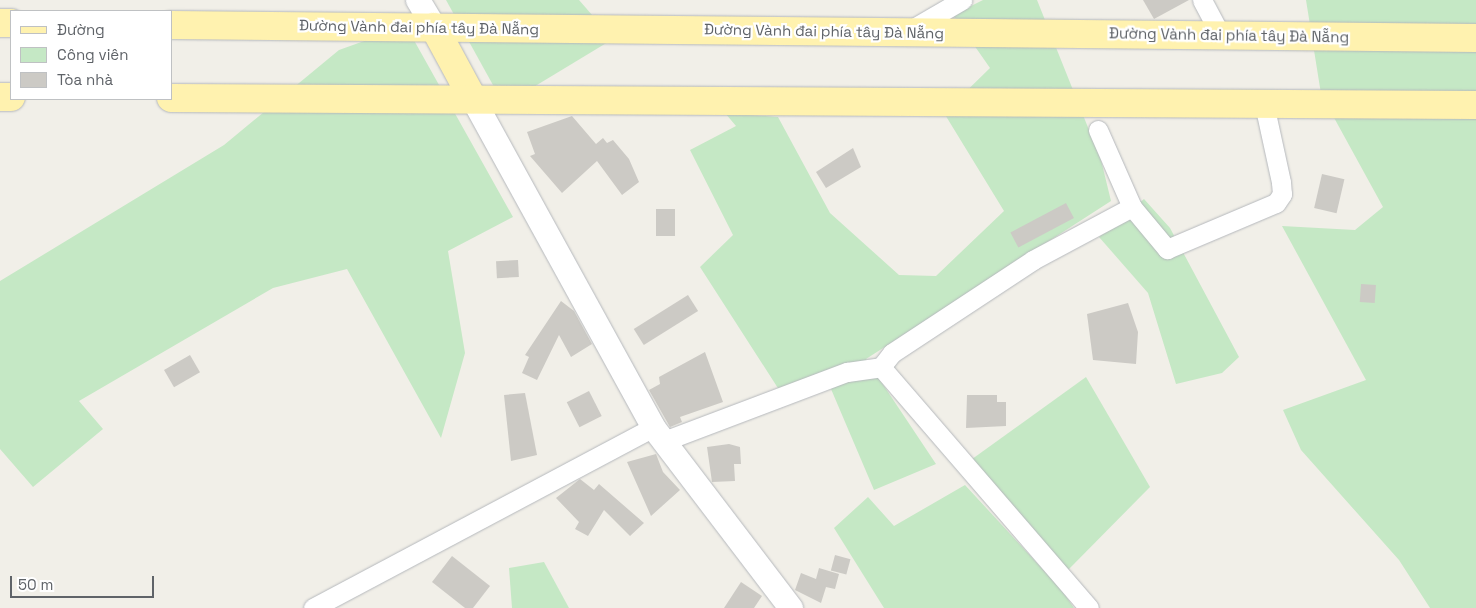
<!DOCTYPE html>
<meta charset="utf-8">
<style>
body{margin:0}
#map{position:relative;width:1476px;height:608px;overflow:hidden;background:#f1efe8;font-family:"Space Grotesk",sans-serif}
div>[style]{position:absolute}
.green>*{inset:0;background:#c5e8c5}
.building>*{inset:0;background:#cccac5;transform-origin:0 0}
.roads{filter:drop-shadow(0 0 1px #b5b8bc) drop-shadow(0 0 1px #b5b8bc)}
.minor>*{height:19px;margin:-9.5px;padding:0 9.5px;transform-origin:9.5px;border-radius:9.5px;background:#fff}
.tertiary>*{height:24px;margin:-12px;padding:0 12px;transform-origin:12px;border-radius:12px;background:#fff}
.primary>*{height:28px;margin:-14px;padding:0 14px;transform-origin:14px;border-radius:14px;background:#fff2af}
span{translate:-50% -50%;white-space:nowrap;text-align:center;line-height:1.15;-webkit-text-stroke:4.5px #fff;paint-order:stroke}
.street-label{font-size:15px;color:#5f6368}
.legend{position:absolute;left:10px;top:10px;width:162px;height:90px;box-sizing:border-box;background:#fff;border:1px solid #bfc1c3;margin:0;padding:6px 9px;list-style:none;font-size:15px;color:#5f6368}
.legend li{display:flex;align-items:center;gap:10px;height:25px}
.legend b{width:25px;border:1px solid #bfc1c3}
.scale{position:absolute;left:10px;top:576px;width:144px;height:22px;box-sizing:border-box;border:2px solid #5f6368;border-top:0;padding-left:6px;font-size:15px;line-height:18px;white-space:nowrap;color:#5f6368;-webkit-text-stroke:4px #fff;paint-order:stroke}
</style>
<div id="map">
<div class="green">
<div style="clip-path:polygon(446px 0,579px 0,613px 39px,504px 105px)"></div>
<div style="clip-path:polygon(983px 0,1037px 0,1101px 160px,1111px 201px,866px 359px,936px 464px,874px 490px,831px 389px,783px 396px,700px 267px,733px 235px,690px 150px,736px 126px,725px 113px,778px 117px,830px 213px,899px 275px,936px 276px,1004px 211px,944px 113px,990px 68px,953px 15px)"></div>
<div style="clip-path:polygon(1306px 0,1476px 0,1476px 608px,1430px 608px,1399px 560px,1301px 450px,1283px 410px,1366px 380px,1282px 226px,1355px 230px,1383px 207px,1321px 94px)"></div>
<div style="clip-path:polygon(406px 26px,513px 217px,448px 251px,465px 353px,441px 438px,347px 269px,273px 288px,79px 401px,103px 429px,33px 487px,0 449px,0 281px,224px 145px,339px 50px)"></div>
<div style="clip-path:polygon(1144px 199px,1170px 228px,1239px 357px,1222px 373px,1176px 384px,1148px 293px,1099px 237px)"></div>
<div style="clip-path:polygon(1086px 377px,1150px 487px,1068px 570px,968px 462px)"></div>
<div style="clip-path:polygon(965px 485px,1061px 589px,1074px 608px,884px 608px,834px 528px,868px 497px,894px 526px)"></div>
<div style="clip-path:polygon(544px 562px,569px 608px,512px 608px,509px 568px)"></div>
</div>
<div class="building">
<div style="clip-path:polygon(1143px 0,1189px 0,1154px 19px)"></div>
<div style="clip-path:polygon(572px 116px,596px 144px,603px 138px,607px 143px,613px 140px,629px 159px,639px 182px,622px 195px,597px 161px,562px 193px,530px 156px,535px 154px,527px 132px)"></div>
<div style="clip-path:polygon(853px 148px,861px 167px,826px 188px,816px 172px)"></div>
<div style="left:1322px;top:174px;width:23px;height:35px;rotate:13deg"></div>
<div style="left:1066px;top:203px;width:17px;height:63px;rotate:62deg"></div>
<div style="left:656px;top:209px;width:19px;height:27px"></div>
<div style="left:518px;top:260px;width:17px;height:22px;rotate:87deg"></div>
<div style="left:1361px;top:284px;width:15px;height:18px;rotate:4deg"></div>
<div style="left:688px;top:295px;width:19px;height:64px;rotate:58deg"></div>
<div style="clip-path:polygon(561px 301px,574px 311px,592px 344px,571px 357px,559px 335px,537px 380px,522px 373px,529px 357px,525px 355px)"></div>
<div style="clip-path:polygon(1128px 303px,1138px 332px,1136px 364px,1093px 360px,1087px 314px)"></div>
<div style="clip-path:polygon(705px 352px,723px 402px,680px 417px,682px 422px,670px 427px,649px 390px,660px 384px,659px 377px)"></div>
<div style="left:190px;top:355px;width:20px;height:30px;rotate:60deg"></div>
<div style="left:589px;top:391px;width:28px;height:25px;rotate:63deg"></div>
<div style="clip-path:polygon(525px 393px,537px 455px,511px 461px,504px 395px)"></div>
<div style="clip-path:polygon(967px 395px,997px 395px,997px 402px,1006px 402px,1006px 426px,966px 428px)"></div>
<div style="clip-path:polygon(729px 444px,740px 447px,741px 464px,734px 464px,735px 481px,712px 482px,707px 447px)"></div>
<div style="clip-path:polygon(656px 454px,663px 472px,680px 490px,651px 516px,627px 462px)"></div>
<div style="clip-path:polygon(580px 479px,594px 490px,599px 484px,644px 523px,630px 536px,604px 510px,588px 536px,575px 529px,579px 522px,556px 498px)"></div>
<div style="left:835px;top:555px;width:16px;height:16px;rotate:15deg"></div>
<div style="clip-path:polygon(452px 556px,490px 586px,473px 608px,465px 608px,432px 582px)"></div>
<div style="clip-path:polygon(819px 568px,839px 574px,835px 589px,826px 587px,821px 603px,795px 590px,801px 573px,816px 579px)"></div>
<div style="clip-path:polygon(741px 582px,762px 596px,754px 608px,724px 608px)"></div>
</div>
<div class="roads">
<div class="minor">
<div style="left:1202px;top:0;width:40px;rotate:62deg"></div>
<div style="left:907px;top:32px;width:64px;rotate:-30.2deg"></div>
<div style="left:1098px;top:130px;width:84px;rotate:66.2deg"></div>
<div style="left:1132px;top:207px;width:55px;rotate:50.2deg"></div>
<div style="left:1167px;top:249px;width:118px;rotate:-22.9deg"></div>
<div style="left:1276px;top:203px;width:11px;rotate:-56deg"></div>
<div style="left:1282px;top:194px;width:12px;rotate:-95deg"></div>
<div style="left:1281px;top:182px;width:80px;rotate:-102.3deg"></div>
<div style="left:664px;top:441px;width:196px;rotate:-20.7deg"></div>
<div style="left:847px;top:372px;width:34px;rotate:-8deg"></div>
<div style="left:313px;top:608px;width:385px;rotate:-28deg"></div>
<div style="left:1089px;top:608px;width:318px;rotate:-130.8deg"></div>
<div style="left:881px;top:367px;width:18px;rotate:-52deg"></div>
<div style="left:892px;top:353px;width:169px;rotate:-33.4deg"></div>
<div style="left:1033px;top:260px;width:112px;rotate:-28.2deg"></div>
</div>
<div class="tertiary">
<div style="left:418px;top:0;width:31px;rotate:59deg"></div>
<div style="left:473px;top:99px;width:374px;rotate:61.2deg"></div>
<div style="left:653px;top:427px;width:228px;rotate:52.7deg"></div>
</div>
<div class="primary">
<div style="left:0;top:23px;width:11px"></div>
<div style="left:171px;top:25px;width:1305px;rotate:0.57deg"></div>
<div style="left:434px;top:27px;width:82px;rotate:61.6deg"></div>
<div style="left:0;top:97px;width:11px"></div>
<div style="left:171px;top:98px;width:1305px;rotate:0.31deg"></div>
</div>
</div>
<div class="street-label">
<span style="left:419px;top:27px;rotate:1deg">Đường Vành đai phía tây Đà Nẵng</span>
<span style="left:824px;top:31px;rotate:1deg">Đường Vành đai phía tây Đà Nẵng</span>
<span style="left:1229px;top:35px;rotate:1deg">Đường Vành đai phía tây Đà Nẵng</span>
</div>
<ul class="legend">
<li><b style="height:6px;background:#fff2af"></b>Đường</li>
<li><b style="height:14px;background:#c5e8c5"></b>Công viên</li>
<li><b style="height:14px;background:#cccac5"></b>Tòa nhà</li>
</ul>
<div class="scale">50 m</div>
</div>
